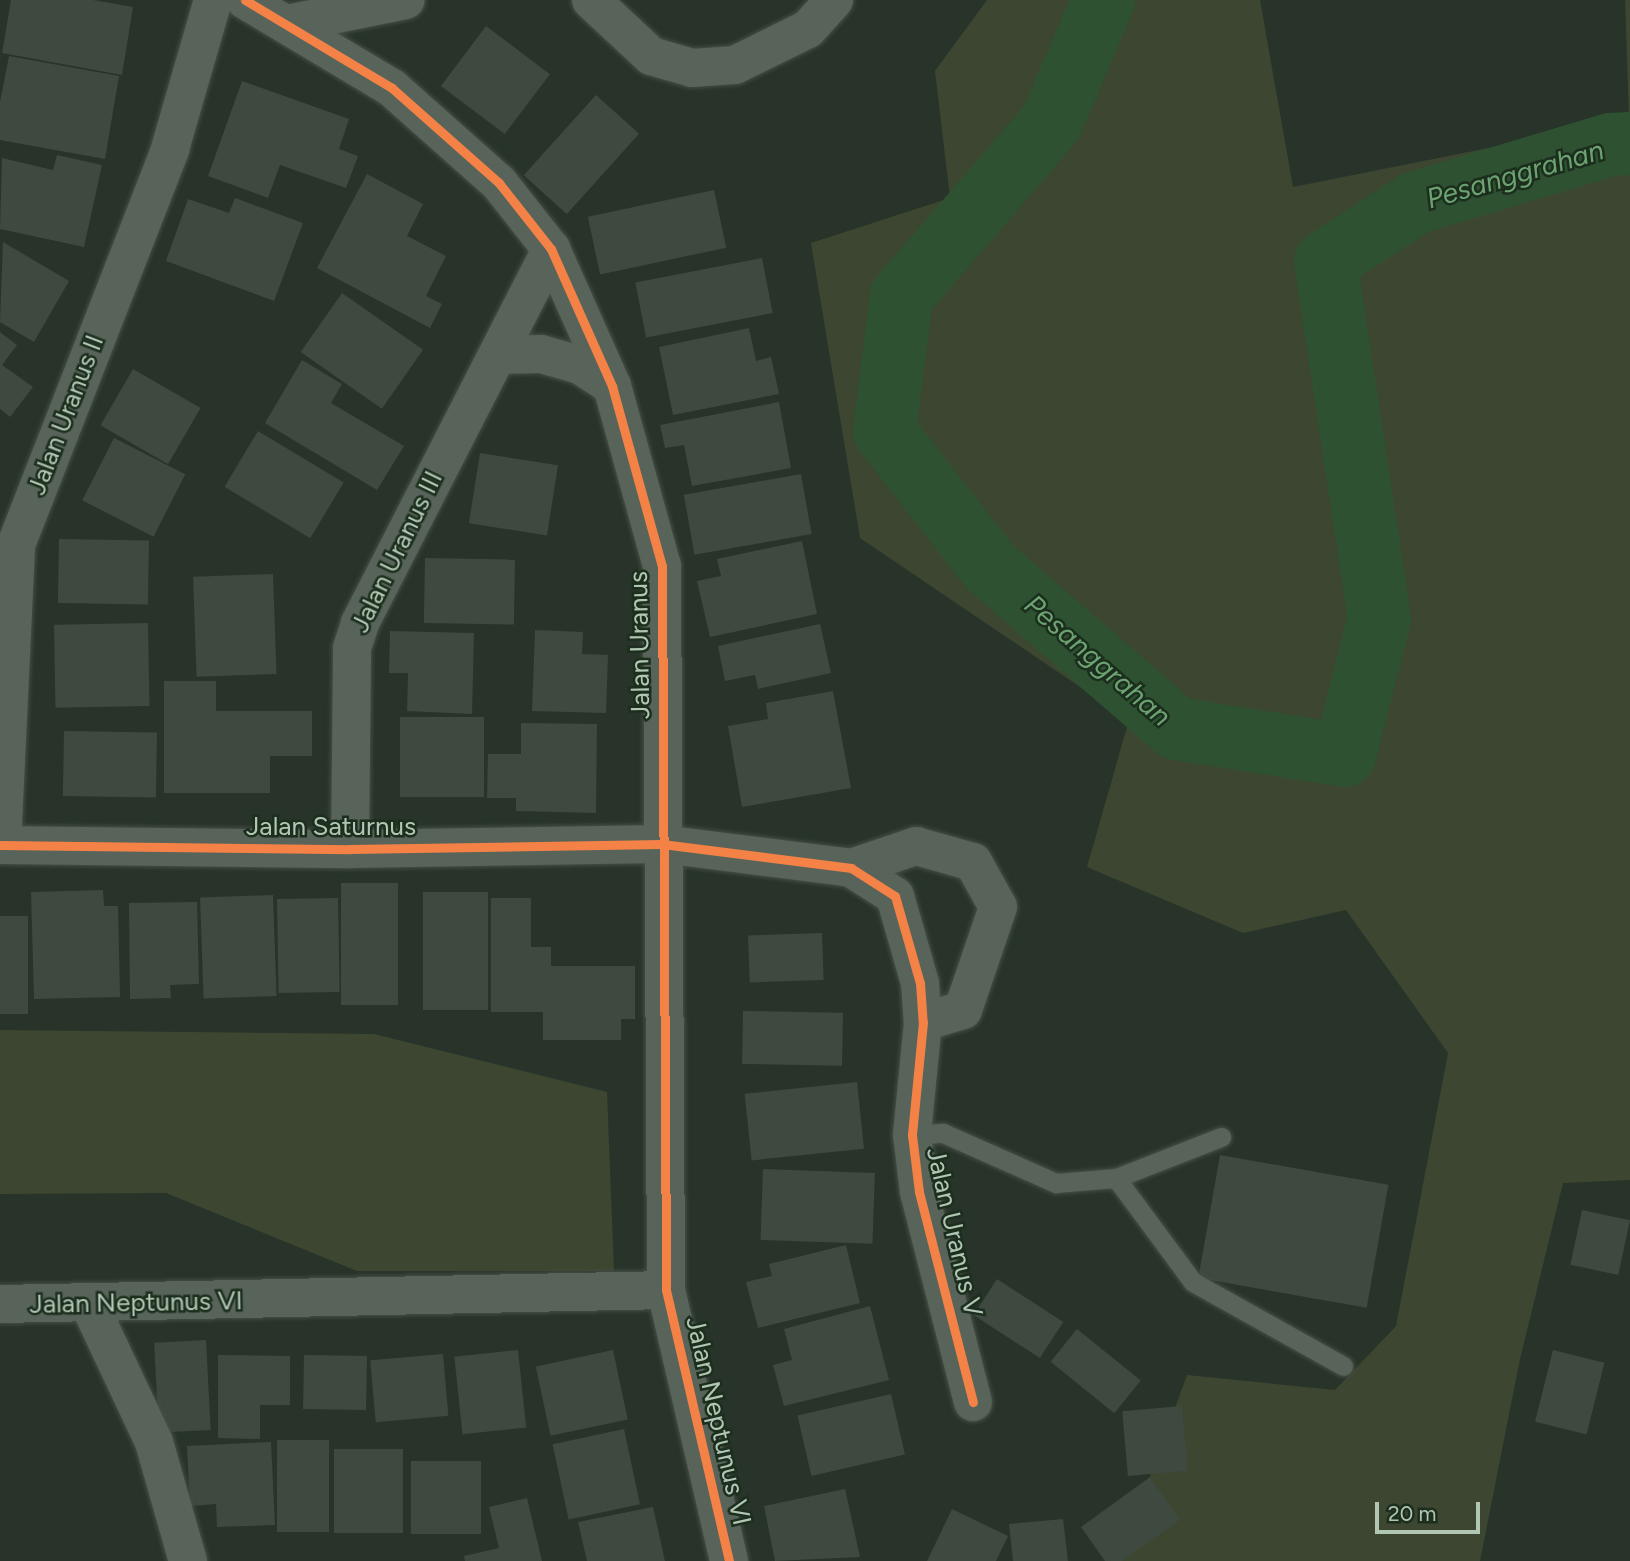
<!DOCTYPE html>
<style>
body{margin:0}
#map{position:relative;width:1630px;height:1561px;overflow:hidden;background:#283429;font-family:Figtree,sans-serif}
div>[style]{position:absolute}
.green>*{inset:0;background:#3d4630}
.river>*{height:63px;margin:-31.5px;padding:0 31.5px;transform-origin:31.5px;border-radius:31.5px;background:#2e5231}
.building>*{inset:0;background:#3e493f;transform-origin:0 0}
.roads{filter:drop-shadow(0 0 2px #454e46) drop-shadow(0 0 2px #454e46)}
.lane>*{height:19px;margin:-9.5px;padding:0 9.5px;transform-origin:9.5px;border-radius:9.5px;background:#586359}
.street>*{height:38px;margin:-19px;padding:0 19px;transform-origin:19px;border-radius:19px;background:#586359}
.cycleway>*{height:9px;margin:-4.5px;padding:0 4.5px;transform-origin:4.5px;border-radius:4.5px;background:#f48246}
span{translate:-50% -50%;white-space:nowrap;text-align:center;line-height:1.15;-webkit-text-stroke:5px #1c2e1e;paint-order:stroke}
.street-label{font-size:26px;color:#b2c6b4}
.water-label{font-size:28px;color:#6ca371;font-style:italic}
.scale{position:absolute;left:1375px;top:1502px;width:105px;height:32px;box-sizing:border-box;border:4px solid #b2c6b4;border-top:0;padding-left:9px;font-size:21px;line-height:24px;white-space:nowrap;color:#b2c6b4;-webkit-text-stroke:5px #1c2e1e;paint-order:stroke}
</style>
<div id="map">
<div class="green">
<div style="clip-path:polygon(987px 0,1260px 0,1293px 187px,1629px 120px,1625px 0,1630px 0,1630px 1180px,1563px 1183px,1520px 1359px,1480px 1561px,1119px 1561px,1187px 1375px,1335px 1390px,1396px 1326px,1448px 1053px,1346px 910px,1243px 933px,1087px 867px,1129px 720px,860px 538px,811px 243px,950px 198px,935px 71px)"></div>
<div style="clip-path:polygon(0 1030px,374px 1034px,607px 1092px,614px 1271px,357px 1271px,166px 1193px,0 1194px)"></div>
</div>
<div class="river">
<div style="left:1103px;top:0;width:133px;rotate:113.1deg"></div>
<div style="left:1051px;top:122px;width:230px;rotate:130.8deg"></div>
<div style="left:901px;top:296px;width:136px;rotate:97.2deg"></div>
<div style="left:884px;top:431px;width:171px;rotate:52.1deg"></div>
<div style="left:989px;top:566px;width:247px;rotate:40.9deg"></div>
<div style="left:1176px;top:728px;width:170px;rotate:9.1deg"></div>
<div style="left:1344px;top:755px;width:141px;rotate:-75.7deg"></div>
<div style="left:1379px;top:618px;width:361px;rotate:-98.6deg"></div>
<div style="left:1325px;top:261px;width:108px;rotate:-33deg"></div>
<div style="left:1416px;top:202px;width:202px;rotate:-16.6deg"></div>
<div style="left:1610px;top:144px;width:20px;rotate:-3deg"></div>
</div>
<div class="building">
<div style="clip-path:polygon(11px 0,93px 0,133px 7px,122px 75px,2px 53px)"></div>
<div style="left:486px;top:26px;width:80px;height:75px;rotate:37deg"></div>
<div style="clip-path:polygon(9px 56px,119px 76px,105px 159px,0 140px,0 102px)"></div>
<div style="clip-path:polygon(242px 81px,349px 119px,339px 149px,358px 156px,346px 188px,280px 165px,268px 198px,208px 176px)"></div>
<div style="left:596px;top:95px;width:58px;height:108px;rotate:42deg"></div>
<div style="clip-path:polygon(57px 155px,102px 165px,84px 247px,0 229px,2px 158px,53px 170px)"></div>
<div style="clip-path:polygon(367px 174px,423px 204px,407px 236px,446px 256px,426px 296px,442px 304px,430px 328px,317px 268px)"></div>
<div style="left:714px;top:190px;width:59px;height:129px;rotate:78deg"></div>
<div style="clip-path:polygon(235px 198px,303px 223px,274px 301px,166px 261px,188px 199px,229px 213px)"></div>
<div style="clip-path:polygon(3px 242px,69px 281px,34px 342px,0 322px)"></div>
<div style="left:762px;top:258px;width:56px;height:129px;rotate:79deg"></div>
<div style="left:342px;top:293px;width:99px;height:72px;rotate:35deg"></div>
<div style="clip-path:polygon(749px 328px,756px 361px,771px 357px,779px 394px,673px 415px,659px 347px)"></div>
<div style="clip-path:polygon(0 332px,17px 345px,2px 365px,33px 387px,10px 417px,0 409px)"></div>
<div style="clip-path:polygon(302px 360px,342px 384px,331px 403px,404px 446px,377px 490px,265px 423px)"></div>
<div style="left:133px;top:369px;width:78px;height:65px;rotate:30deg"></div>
<div style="clip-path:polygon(779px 402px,791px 468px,692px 486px,684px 445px,665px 448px,660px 425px)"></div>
<div style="left:258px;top:431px;width:100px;height:65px;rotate:31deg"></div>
<div style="left:114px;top:438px;width:80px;height:70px;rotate:27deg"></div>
<div style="left:480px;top:453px;width:79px;height:71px;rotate:9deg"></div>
<div style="left:801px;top:474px;width:61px;height:119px;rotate:80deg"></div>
<div style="left:59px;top:539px;width:90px;height:64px;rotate:1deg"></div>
<div style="clip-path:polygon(802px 541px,817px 614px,710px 637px,697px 581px,721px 576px,717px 559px)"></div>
<div style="left:425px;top:558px;width:90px;height:65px;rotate:1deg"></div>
<div style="left:273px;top:574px;width:100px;height:80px;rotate:88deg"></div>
<div style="left:148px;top:623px;width:83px;height:94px;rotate:89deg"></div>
<div style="clip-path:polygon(820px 624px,831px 673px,758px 689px,755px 675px,725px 681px,718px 646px)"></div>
<div style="clip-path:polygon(535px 630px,583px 632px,582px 654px,608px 655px,606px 713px,532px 711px)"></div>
<div style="clip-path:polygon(390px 631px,474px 633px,472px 714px,407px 711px,408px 673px,389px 673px)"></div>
<div style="clip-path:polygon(164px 681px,216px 681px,216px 711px,312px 711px,312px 756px,270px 756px,270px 793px,164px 793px)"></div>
<div style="clip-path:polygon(833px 691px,851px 788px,742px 807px,728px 726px,768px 719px,766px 703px)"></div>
<div style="left:400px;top:717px;width:84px;height:80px"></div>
<div style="clip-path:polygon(521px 723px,597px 724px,596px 813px,516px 811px,516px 798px,487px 798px,488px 754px,521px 754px)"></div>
<div style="left:64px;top:731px;width:93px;height:65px;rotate:1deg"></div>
<div style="left:341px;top:883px;width:57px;height:122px"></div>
<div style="clip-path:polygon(103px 890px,104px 906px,118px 906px,120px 997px,34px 999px,31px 892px)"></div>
<div style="left:423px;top:892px;width:65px;height:118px"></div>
<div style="left:273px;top:895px;width:101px;height:73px;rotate:88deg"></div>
<div style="left:338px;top:898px;width:94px;height:61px;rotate:89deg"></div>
<div style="clip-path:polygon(491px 898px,531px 898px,531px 947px,551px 947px,551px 966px,635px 966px,635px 1019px,621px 1019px,621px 1040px,543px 1040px,543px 1012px,491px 1012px)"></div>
<div style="clip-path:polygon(197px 902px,199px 984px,170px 985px,171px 998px,130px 999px,129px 903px)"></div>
<div style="left:0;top:916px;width:28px;height:98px"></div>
<div style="left:822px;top:933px;width:47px;height:74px;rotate:88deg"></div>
<div style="left:743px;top:1011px;width:100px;height:53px;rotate:1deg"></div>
<div style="left:857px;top:1082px;width:67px;height:113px;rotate:84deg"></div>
<div style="left:1220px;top:1155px;width:171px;height:125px;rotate:10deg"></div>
<div style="left:763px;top:1169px;width:112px;height:71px;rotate:2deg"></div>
<div style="left:1582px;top:1210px;width:49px;height:56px;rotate:12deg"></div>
<div style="clip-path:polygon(846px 1245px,860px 1303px,758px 1328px,746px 1282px,772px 1276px,769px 1264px)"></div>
<div style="left:997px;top:1279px;width:79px;height:43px;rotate:33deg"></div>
<div style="clip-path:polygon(870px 1306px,889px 1380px,784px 1406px,773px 1365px,792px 1360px,784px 1329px)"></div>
<div style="left:1077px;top:1329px;width:82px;height:42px;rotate:39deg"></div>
<div style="left:206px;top:1340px;width:90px;height:52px;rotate:87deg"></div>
<div style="left:518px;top:1350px;width:78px;height:64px;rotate:84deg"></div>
<div style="left:613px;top:1350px;width:71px;height:79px;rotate:78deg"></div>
<div style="left:1553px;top:1350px;width:53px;height:74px;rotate:14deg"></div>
<div style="left:443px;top:1354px;width:62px;height:73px;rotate:85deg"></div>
<div style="clip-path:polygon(218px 1355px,290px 1356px,290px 1405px,260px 1405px,260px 1439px,218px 1438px)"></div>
<div style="left:304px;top:1355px;width:63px;height:54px;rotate:1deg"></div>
<div style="left:891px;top:1394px;width:62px;height:96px;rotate:77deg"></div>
<div style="left:1182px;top:1406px;width:65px;height:60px;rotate:85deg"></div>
<div style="left:624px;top:1429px;width:77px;height:73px;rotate:78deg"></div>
<div style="left:277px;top:1440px;width:52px;height:92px"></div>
<div style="clip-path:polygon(271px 1442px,275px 1525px,217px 1527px,216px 1504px,190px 1506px,187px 1446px)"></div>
<div style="left:334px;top:1449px;width:69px;height:84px"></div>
<div style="left:411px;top:1461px;width:70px;height:73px"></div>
<div style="clip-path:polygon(1150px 1477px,1180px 1520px,1122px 1561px,1105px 1561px,1081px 1527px)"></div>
<div style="clip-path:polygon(845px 1489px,860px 1557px,775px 1561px,764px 1506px)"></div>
<div style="clip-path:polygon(527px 1498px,542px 1561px,465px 1561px,464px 1556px,499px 1548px,489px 1507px)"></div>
<div style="clip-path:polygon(653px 1507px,665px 1561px,587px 1561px,578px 1522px)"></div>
<div style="clip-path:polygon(952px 1509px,1008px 1536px,996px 1561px,927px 1561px)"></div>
<div style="clip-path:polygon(1063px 1519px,1068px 1561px,1013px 1561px,1009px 1524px)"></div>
</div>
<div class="roads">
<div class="lane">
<div style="left:912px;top:1135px;width:31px;rotate:-4deg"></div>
<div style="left:943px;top:1133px;width:124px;rotate:23.9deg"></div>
<div style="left:1056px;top:1183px;width:60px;rotate:-4.8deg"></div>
<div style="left:1116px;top:1178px;width:113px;rotate:-21.3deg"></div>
<div style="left:1116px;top:1178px;width:129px;rotate:53.5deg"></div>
<div style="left:1193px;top:1282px;width:172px;rotate:29.2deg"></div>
</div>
<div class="street">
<div style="left:245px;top:0;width:171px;rotate:30.9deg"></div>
<div style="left:392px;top:88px;width:143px;rotate:41.6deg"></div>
<div style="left:499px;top:183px;width:84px;rotate:51.8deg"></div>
<div style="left:551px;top:249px;width:150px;rotate:66deg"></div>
<div style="left:612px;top:386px;width:187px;rotate:74.5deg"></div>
<div style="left:662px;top:566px;width:724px;rotate:89.68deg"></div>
<div style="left:666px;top:1290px;width:278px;rotate:76.9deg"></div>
<div style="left:591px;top:0;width:82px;rotate:43deg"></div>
<div style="left:651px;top:56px;width:43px;rotate:16.3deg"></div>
<div style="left:692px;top:68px;width:43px;rotate:-4deg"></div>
<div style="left:735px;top:65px;width:81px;rotate:-26.3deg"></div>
<div style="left:808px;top:29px;width:39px;rotate:-48deg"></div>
<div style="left:287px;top:24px;width:121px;rotate:-11.4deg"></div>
<div style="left:498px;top:355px;width:43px;rotate:-1.3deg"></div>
<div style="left:541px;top:354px;width:41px;rotate:15.8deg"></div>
<div style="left:580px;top:365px;width:38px;rotate:33deg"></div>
<div style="left:0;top:845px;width:350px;rotate:0.7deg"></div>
<div style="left:350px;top:849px;width:312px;rotate:-0.9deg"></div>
<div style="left:662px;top:844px;width:191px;rotate:7.2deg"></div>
<div style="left:851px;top:868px;width:52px;rotate:32.5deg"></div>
<div style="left:895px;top:896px;width:91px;rotate:74deg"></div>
<div style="left:920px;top:983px;width:39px;rotate:86deg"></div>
<div style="left:923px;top:1022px;width:114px;rotate:95.6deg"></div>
<div style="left:912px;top:1135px;width:57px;rotate:83deg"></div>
<div style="left:919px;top:1192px;width:217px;rotate:75.6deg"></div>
<div style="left:2px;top:845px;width:300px;rotate:-87.3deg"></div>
<div style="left:16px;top:545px;width:425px;rotate:-68.7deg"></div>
<div style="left:170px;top:149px;width:155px;rotate:-73.9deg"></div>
<div style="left:350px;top:849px;width:201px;rotate:-89.4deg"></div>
<div style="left:352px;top:648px;width:26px;rotate:-72deg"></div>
<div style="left:360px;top:623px;width:420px;rotate:-62.9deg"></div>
<div style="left:851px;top:868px;width:69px;rotate:-18.7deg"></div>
<div style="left:916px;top:846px;width:59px;rotate:15.7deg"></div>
<div style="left:973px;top:862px;width:51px;rotate:60.9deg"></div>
<div style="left:998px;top:907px;width:109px;rotate:108.8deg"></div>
<div style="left:963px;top:1010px;width:42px;rotate:163.3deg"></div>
<div style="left:0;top:1304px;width:666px;rotate:-1.2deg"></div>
<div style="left:90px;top:1306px;width:150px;rotate:64.8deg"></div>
<div style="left:154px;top:1442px;width:124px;rotate:74.1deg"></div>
</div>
</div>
<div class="cycleway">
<div style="left:245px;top:0;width:171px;rotate:30.9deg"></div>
<div style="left:392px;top:88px;width:143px;rotate:41.6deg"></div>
<div style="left:499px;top:183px;width:84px;rotate:51.8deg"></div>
<div style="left:551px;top:249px;width:150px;rotate:66deg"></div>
<div style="left:612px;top:386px;width:187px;rotate:74.5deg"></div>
<div style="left:662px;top:566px;width:724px;rotate:89.68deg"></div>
<div style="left:666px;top:1290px;width:278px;rotate:76.9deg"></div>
<div style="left:0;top:845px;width:350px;rotate:0.7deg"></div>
<div style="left:350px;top:849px;width:312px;rotate:-0.9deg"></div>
<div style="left:662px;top:844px;width:191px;rotate:7.2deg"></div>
<div style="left:851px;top:868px;width:52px;rotate:32.5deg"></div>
<div style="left:895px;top:896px;width:91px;rotate:74deg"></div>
<div style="left:920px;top:983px;width:39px;rotate:86deg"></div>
<div style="left:923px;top:1022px;width:114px;rotate:95.6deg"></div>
<div style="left:912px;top:1135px;width:57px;rotate:83deg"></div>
<div style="left:919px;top:1192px;width:217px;rotate:75.6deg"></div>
</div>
<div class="street-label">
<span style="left:66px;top:415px;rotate:-69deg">Jalan Uranus II</span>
<span style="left:397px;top:552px;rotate:-64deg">Jalan Uranus III</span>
<span style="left:640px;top:645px;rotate:-91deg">Jalan Uranus</span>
<span style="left:331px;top:827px">Jalan Saturnus</span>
<span style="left:954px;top:1232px;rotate:77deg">Jalan Uranus V</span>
<span style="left:136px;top:1303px;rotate:-1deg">Jalan Neptunus VI</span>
<span style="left:718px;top:1421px;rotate:77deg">Jalan Neptunus VI</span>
</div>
<div class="water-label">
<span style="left:1515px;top:174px;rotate:-16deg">Pesanggrahan</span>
<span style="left:1098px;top:660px;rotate:41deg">Pesanggrahan</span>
</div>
<div class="scale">20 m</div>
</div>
